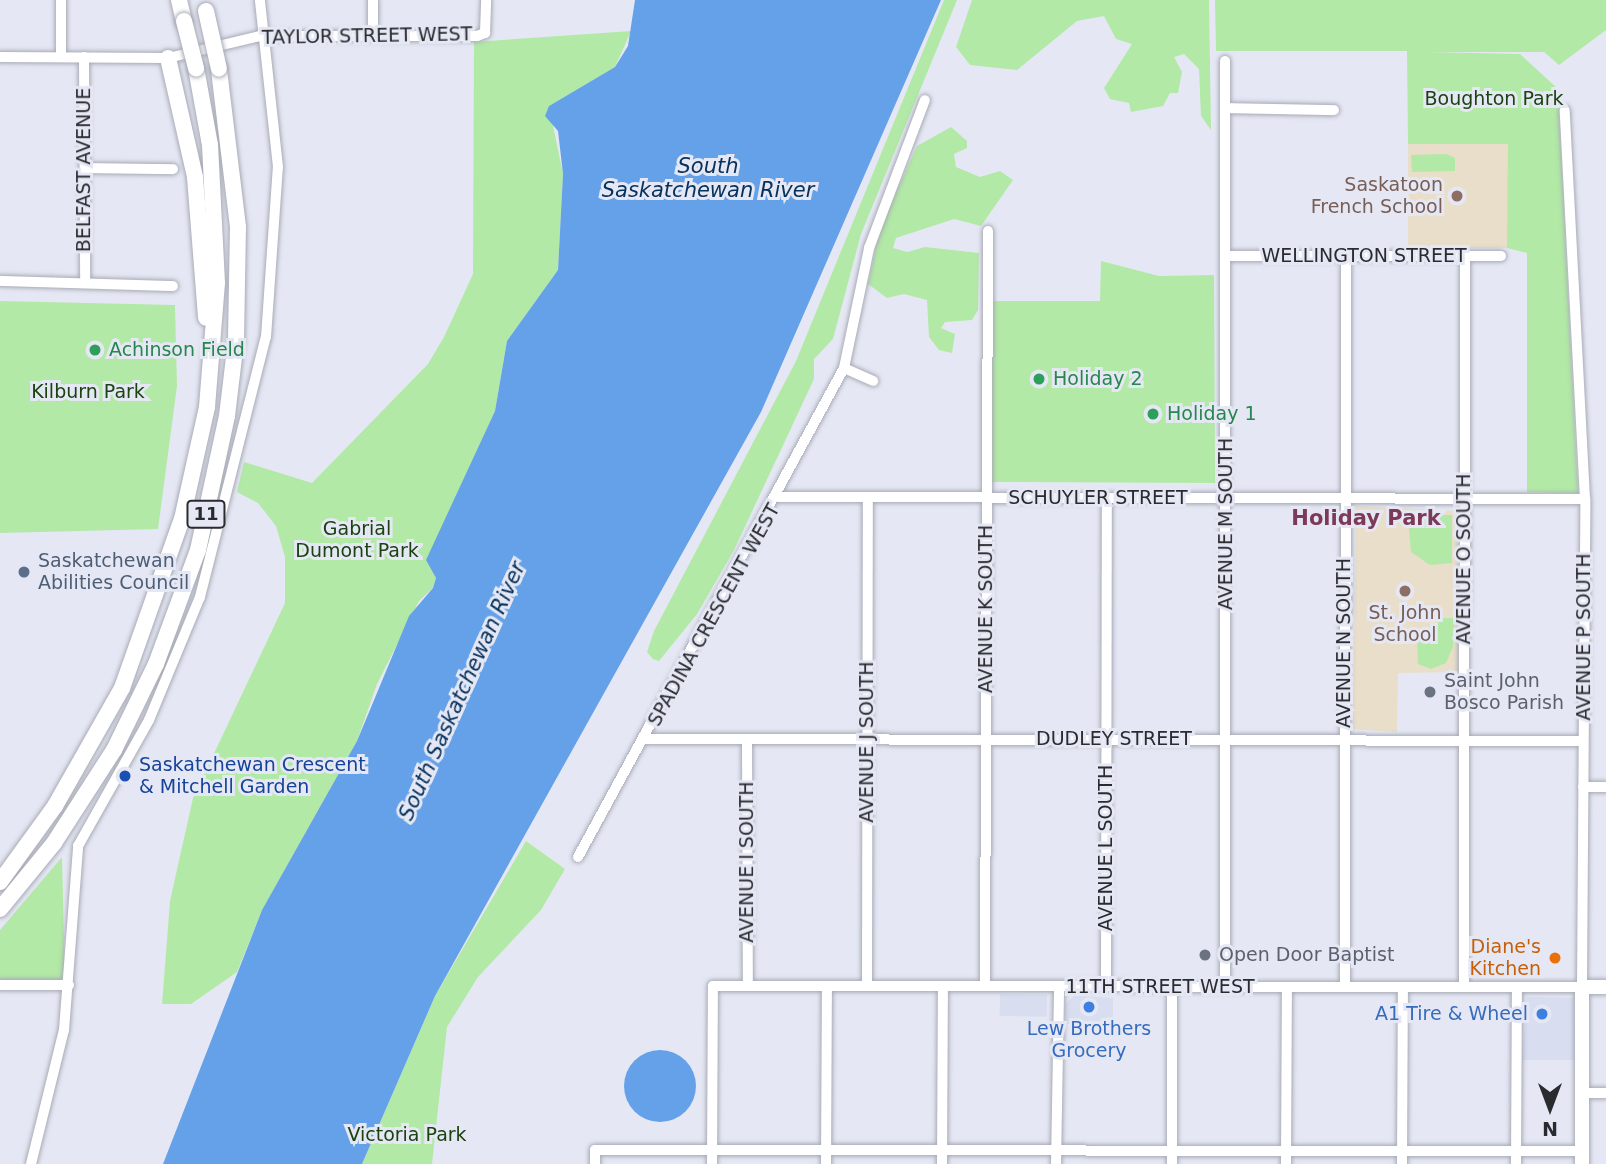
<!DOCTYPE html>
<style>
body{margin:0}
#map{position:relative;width:1606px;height:1164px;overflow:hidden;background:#e5e8f4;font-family:"DejaVu Sans",sans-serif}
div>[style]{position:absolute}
.built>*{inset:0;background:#d8ddf0;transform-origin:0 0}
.education>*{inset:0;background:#e8dec9;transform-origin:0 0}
.green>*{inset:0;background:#b2e9a6}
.water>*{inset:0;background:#65a1e8}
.round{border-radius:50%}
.roads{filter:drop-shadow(0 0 2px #a8abb6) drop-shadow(0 0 2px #a8abb6)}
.minor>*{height:10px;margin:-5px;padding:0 5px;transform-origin:5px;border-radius:5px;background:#fff}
.major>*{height:14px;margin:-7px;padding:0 7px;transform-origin:7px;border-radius:7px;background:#fff}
.highway>*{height:16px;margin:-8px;padding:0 8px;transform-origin:8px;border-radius:8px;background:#fff}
.bridges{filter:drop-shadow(0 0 2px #a8abb6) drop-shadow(0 0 2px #a8abb6)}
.highway-bridge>*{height:16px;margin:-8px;padding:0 8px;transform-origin:8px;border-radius:8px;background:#fff}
.dots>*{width:19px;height:19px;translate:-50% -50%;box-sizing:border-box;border:4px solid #e5e8f4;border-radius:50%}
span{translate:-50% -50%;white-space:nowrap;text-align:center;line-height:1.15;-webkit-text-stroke:6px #e5e8f4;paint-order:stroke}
.shield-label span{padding:2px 5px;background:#e5e8f4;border:2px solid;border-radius:5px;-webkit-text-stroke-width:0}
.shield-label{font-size:18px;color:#292b2f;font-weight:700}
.street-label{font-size:19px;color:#292b2f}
.park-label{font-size:19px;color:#1a4310}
.education-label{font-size:19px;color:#785e54}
.right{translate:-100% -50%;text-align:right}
.leisure-label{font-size:19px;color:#27864d}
.left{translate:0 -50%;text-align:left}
.service-label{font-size:19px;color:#4e5e75}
.worship-label{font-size:19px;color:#5b616d}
.transit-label{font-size:19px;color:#164399}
.food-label{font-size:19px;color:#c56008}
.shop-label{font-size:19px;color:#366cbe}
.water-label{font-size:21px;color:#05315d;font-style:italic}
.neighbourhood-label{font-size:21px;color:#7d3a58;font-weight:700}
.north{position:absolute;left:1515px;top:1073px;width:70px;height:70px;-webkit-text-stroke:5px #e5e8f4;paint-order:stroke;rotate:180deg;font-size:19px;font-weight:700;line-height:28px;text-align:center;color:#292b2f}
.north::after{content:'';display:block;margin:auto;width:24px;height:32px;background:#292b2f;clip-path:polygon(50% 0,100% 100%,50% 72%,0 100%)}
</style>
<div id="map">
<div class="built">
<div style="left:1000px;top:994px;width:47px;height:22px;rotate:1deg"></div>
<div style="clip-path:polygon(1074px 996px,1113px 998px,1113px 1023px,1066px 1024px,1065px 1004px)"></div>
<div style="clip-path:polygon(1527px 997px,1574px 998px,1576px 1060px,1522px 1060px)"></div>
</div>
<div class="education">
<div style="left:1408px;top:144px;width:100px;height:104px"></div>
<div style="clip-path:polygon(1356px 506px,1458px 511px,1458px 672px,1398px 673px,1397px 732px,1353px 729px)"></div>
</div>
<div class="green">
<div style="clip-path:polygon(944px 0,957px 0,861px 234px,833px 339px,814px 359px,814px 379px,734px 550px,697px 614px,659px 661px,653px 659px,647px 652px,654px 631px,796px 361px)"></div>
<div style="clip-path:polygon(972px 0,1209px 0,1211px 130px,1201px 116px,1199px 69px,1184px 54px,1174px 57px,1182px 72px,1178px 93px,1170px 93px,1163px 106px,1131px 112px,1129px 103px,1110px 99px,1104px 88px,1132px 44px,1116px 39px,1104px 16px,1077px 21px,1017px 70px,970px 65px,956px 47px)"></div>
<div style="clip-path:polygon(1215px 0,1606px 0,1606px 30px,1559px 65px,1544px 52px,1428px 52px,1520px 54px,1558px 89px,1578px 493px,1527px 492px,1527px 253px,1507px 248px,1508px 144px,1408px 144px,1407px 51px,1216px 51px)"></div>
<div style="clip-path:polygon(631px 31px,615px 67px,549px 106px,563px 174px,558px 270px,507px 341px,495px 411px,427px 560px,436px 578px,433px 588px,419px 601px,377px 684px,357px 741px,262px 910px,237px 972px,191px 1004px,162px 1004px,170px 901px,193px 798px,285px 603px,285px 557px,276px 526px,258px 503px,237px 492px,244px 462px,312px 483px,428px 364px,444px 337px,473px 274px,474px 42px)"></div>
<div style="clip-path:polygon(951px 127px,967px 141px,967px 148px,954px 154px,956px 167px,980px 177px,1000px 171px,1013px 180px,981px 226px,954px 219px,896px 238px,893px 248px,907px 252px,925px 247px,979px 253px,978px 310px,972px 320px,945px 322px,941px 328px,955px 334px,952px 353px,939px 350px,929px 337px,927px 300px,904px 294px,887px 298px,868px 284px,880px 228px,917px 146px)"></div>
<div style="clip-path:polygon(1446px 154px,1455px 158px,1455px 171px,1412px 172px,1411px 155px)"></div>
<div style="clip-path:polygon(1101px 261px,1159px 276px,1214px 275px,1215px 483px,992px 482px,992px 301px,1100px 301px)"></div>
<div style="clip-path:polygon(0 301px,175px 305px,177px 386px,158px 529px,0 533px)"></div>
<div style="clip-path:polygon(1452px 515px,1452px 563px,1430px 565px,1411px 552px,1408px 516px)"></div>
<div style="clip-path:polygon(1438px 618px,1454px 618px,1453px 647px,1446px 663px,1431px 669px,1418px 664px,1417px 634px,1437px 633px)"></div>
<div style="clip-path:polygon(526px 841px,565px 869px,541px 910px,478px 977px,447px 1027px,432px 1164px,362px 1164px,435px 996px)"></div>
<div style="clip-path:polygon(62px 857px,65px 981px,0 982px,0 930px)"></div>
</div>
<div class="water">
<div style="clip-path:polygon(635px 0,941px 0,761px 412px,435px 996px,362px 1164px,163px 1164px,262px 910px,357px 741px,409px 616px,433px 588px,436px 578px,426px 560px,495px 411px,507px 341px,558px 270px,563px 174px,558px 131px,545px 116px,549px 106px,615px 67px,628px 46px)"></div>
<div class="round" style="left:624px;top:1050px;width:72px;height:72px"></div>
</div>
<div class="roads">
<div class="minor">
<div style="left:373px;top:36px;width:36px;rotate:-90deg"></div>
<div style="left:0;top:57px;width:168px;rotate:0.3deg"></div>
<div style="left:168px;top:58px;width:95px;rotate:-13.4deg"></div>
<div style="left:260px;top:36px;width:217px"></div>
<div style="left:477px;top:36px;width:9px;rotate:-21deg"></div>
<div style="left:485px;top:33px;width:33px;rotate:-88deg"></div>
<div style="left:61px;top:57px;width:57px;rotate:-90deg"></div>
<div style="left:84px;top:57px;width:226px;rotate:89.7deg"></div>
<div style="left:1225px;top:61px;width:926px;rotate:90deg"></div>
<div style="left:1226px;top:108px;width:108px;rotate:1.1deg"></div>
<div style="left:85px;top:168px;width:88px;rotate:0.7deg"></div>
<div style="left:1226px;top:256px;width:275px"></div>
<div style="left:0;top:281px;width:173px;rotate:1.7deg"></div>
<div style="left:844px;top:368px;width:32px;rotate:24deg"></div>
<div style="left:779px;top:497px;width:806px;rotate:0.14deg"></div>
<div style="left:646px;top:739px;width:937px;rotate:0.12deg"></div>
<div style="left:747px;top:739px;width:247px;rotate:89.8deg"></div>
<div style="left:1583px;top:787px;width:23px"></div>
<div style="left:578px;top:857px;width:557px;rotate:-61.46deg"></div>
<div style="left:844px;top:368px;width:123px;rotate:-78.2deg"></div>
<div style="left:869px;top:248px;width:158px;rotate:-69.3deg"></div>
<div style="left:0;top:985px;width:69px"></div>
<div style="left:867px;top:985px;width:487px;rotate:-89.9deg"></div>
<div style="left:985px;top:986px;width:755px;rotate:-89.77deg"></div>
<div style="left:1106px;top:986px;width:487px;rotate:-89.9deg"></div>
<div style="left:1345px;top:987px;width:730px;rotate:-89.92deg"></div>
<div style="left:1464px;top:987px;width:731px;rotate:-89.92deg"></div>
<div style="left:1582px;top:1093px;width:24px"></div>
<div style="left:31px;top:1164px;width:138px;rotate:-76.2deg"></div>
<div style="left:64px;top:1030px;width:185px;rotate:-85.6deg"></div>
<div style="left:78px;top:846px;width:145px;rotate:-60.6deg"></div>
<div style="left:149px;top:720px;width:133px;rotate:-67.5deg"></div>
<div style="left:200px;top:597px;width:268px;rotate:-75.8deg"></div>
<div style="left:266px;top:337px;width:170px;rotate:-86deg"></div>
<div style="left:278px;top:167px;width:168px;rotate:-96.2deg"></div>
<div style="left:595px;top:1164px;width:14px;rotate:-90deg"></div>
<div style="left:595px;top:1150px;width:987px;rotate:0.06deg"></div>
<div style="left:712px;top:1164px;width:178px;rotate:-89.7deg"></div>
<div style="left:713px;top:986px;width:869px;rotate:0.07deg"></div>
<div style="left:1582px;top:987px;width:488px;rotate:-89.6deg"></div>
<div style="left:1585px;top:499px;width:389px;rotate:-93deg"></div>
<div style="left:826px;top:1164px;width:178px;rotate:-89.7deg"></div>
<div style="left:942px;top:1164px;width:178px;rotate:-89.7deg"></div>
<div style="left:1056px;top:1164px;width:178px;rotate:-89deg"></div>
<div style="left:1172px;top:1164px;width:178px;rotate:-90deg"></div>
<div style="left:1286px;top:1164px;width:176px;rotate:-89.7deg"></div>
<div style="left:1402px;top:1164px;width:176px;rotate:-89.7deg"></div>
<div style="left:1516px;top:1164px;width:176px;rotate:-89.7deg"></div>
</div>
<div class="major">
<div style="left:1582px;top:1164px;width:177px;rotate:-90deg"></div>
<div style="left:1582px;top:987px;width:24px"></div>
</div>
<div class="highway">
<div style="left:179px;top:0;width:22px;rotate:77deg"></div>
<div style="left:168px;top:58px;width:122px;rotate:77.2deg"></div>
<div style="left:195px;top:177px;width:141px;rotate:85.5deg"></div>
<div style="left:0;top:882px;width:94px;rotate:-54.1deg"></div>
<div style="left:55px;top:806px;width:136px;rotate:-60.4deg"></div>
<div style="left:122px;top:688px;width:179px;rotate:-70.5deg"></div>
<div style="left:182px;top:519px;width:115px;rotate:-77.4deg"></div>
<div style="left:207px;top:407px;width:124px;rotate:-85.4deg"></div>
<div style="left:217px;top:283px;width:138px;rotate:-92.9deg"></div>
<div style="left:210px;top:145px;width:78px;rotate:-100.3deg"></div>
<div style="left:0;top:909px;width:85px;rotate:-50.7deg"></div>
<div style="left:54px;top:843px;width:111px;rotate:-57.2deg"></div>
<div style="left:114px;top:750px;width:96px;rotate:-64deg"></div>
<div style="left:156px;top:664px;width:121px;rotate:-69.8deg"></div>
<div style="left:198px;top:550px;width:137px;rotate:-77.8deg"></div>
<div style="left:227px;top:416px;width:77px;rotate:-83.2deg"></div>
<div style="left:236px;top:340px;width:113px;rotate:-89deg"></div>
<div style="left:238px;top:227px;width:159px;rotate:-96.9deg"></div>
</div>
</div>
<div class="bridges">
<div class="highway-bridge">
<div style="left:206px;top:11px;width:59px;rotate:77.4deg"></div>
<div style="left:184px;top:21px;width:49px;rotate:75.7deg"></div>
</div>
</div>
<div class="dots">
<div style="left:1457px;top:196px;background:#8d6e63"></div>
<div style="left:95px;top:350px;background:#2e9e5b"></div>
<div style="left:1039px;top:379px;background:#2e9e5b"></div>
<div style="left:1153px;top:414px;background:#2e9e5b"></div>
<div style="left:24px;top:572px;background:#5c6f8a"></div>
<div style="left:1405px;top:591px;background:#8d6e63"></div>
<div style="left:1430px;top:692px;background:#6b7280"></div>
<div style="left:125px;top:776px;background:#1a4fb4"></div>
<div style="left:1205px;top:955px;background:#6b7280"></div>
<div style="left:1555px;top:958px;background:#e8710a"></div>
<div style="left:1089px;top:1007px;background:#3f7fe0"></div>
<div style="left:1542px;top:1014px;background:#3f7fe0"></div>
</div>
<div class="shield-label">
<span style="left:206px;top:514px">11</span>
</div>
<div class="street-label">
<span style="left:367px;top:36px;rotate:-1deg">TAYLOR STREET WEST</span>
<span style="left:84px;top:170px;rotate:-90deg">BELFAST AVENUE</span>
<span style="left:1364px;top:256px">WELLINGTON STREET</span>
<span style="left:1098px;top:498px">SCHUYLER STREET</span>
<span style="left:1226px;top:524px;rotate:-90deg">AVENUE M SOUTH</span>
<span style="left:1464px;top:559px;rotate:-90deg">AVENUE O SOUTH</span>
<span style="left:986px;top:609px;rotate:-90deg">AVENUE K SOUTH</span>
<span style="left:714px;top:615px;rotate:-61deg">SPADINA CRESCENT WEST</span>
<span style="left:1584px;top:637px;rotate:-90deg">AVENUE P SOUTH</span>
<span style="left:1344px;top:643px;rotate:-90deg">AVENUE N SOUTH</span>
<span style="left:1114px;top:739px">DUDLEY STREET</span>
<span style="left:867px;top:742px;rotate:-90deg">AVENUE J SOUTH</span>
<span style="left:1106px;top:848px;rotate:-90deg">AVENUE L SOUTH</span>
<span style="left:747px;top:862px;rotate:-90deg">AVENUE I SOUTH</span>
<span style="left:1160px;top:987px">11TH STREET WEST</span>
</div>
<div class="park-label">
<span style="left:1494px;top:99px">Boughton Park</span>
<span style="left:88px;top:392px">Kilburn Park</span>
<span style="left:357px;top:540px">Gabrial<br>Dumont Park</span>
<span style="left:407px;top:1135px">Victoria Park</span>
</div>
<div class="education-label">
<span class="right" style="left:1443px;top:196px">Saskatoon<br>French School</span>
<span style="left:1405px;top:624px">St. John<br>School</span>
</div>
<div class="leisure-label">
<span class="left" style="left:109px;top:350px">Achinson Field</span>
<span class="left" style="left:1053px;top:379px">Holiday 2</span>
<span class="left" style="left:1167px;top:414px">Holiday 1</span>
</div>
<div class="service-label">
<span class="left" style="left:38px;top:572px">Saskatchewan<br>Abilities Council</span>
</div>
<div class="worship-label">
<span class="left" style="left:1444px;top:692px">Saint John<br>Bosco Parish</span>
<span class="left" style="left:1219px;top:955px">Open Door Baptist</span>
</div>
<div class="transit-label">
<span class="left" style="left:139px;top:776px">Saskatchewan Crescent<br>&amp; Mitchell Garden</span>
</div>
<div class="food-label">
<span class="right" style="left:1541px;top:958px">Diane's<br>Kitchen</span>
</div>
<div class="shop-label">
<span class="right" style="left:1528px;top:1014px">A1 Tire &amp; Wheel</span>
<span style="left:1089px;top:1040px">Lew Brothers<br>Grocery</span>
</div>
<div class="water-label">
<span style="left:708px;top:178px">South<br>Saskatchewan River</span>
<span style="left:462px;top:691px;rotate:-66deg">South Saskatchewan River</span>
</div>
<div class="neighbourhood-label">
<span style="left:1366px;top:518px">Holiday Park</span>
</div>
<div class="north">N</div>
</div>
